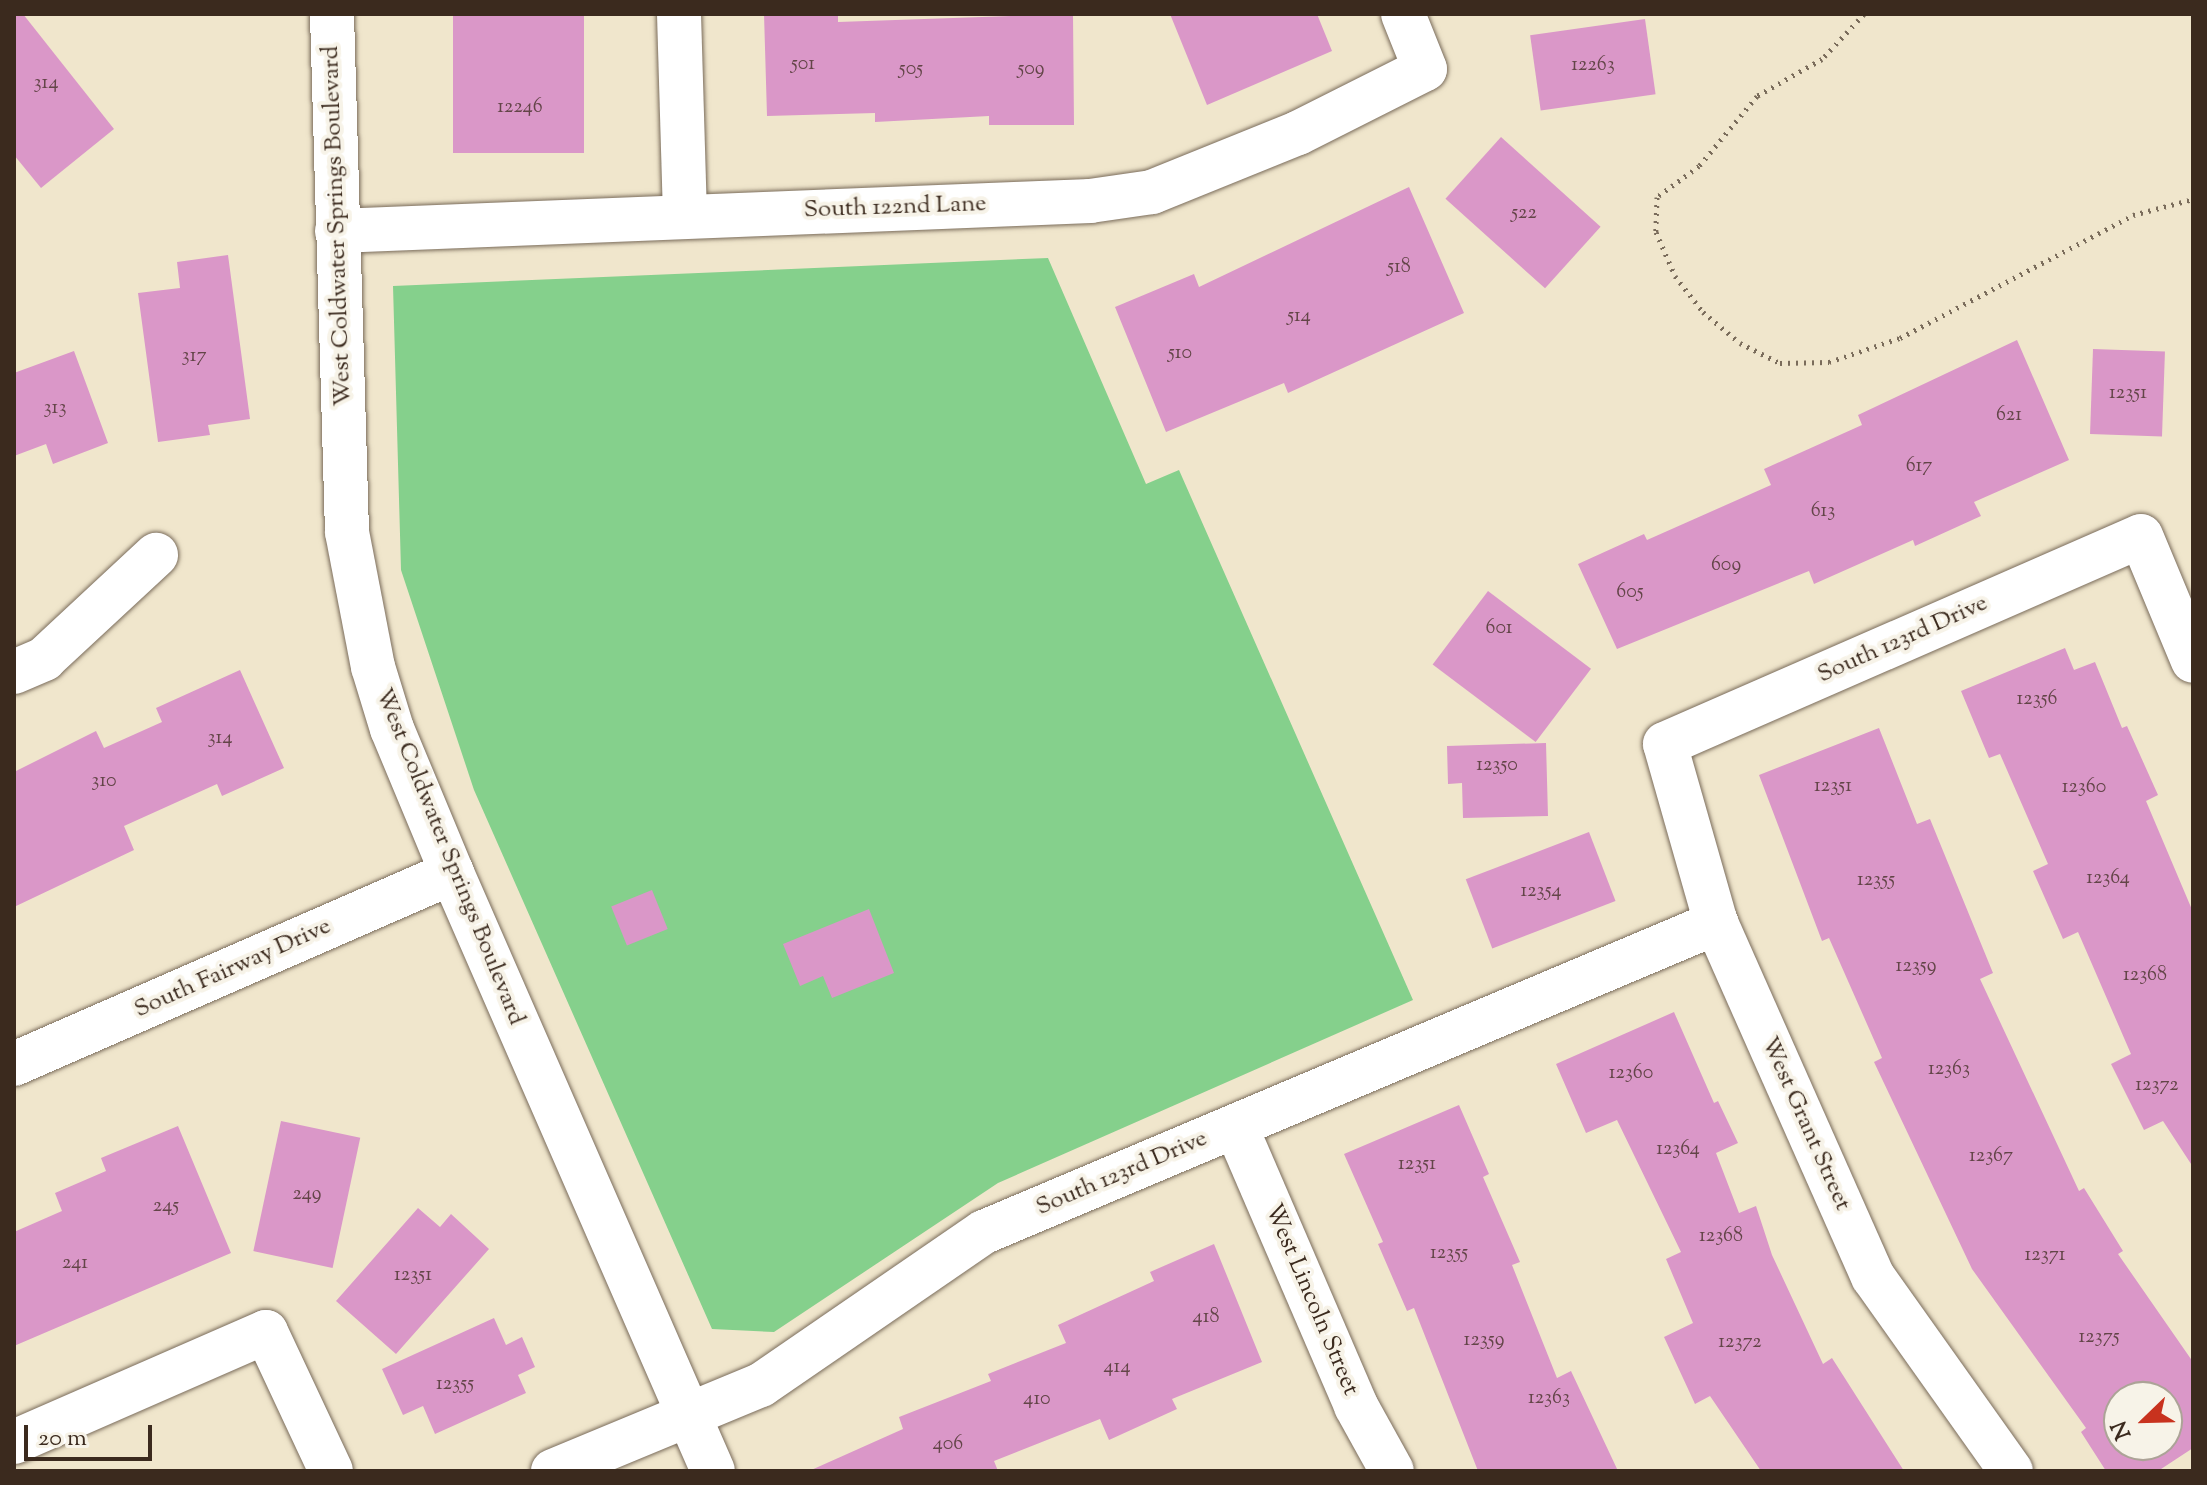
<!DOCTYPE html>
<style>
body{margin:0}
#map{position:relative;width:2207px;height:1485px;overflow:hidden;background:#f0e6cc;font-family:"Sorts Mill Goudy",serif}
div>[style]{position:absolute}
.green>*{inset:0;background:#85d08c}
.building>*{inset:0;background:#da97c8;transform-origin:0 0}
.path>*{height:5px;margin-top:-2.5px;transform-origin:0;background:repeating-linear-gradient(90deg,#7a6c5b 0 2px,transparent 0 8px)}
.roads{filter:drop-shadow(0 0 2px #7a6c5b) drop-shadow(0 0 2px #7a6c5b)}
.minor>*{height:44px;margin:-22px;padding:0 22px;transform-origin:22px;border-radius:22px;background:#fff}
.tertiary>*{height:44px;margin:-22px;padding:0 22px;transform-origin:22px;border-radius:22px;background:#fff}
span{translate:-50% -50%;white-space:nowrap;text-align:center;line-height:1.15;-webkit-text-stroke:8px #f7f3e8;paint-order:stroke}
.number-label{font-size:20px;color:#634548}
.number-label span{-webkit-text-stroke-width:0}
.street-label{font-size:24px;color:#3b2a1e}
.frame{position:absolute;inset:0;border:16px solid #3b2a1e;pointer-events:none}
.north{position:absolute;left:2103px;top:1381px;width:80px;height:80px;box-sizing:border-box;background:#f7f3e8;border:2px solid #aca397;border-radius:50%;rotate:247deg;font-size:22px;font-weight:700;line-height:32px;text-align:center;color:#3b2a1e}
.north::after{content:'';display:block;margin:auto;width:28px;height:36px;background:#c8321e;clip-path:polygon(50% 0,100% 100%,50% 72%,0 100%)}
.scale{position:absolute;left:24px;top:1425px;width:128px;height:36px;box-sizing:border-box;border:4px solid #3b2a1e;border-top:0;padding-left:10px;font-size:24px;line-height:28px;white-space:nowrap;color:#3b2a1e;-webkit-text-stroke:6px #f7f3e8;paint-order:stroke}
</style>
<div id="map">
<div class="green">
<div style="clip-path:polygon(1048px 258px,1146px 484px,1179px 470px,1413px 1000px,998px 1183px,774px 1332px,712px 1329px,474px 790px,401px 570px,393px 286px)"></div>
</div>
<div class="building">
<div style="clip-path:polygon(14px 14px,23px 14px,114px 129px,41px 188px,14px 155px)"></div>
<div style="left:453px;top:14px;width:131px;height:139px"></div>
<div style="clip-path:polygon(764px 14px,838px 14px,838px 22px,1073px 14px,1074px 125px,989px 125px,989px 116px,875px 122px,875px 113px,767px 116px)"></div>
<div style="clip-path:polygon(1170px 14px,1317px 14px,1332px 51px,1207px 105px)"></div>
<div style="left:1645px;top:19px;width:76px;height:116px;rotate:82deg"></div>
<div style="left:1501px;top:137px;width:134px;height:83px;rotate:42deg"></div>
<div style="clip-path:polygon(1409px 187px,1464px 313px,1288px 393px,1284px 383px,1166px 432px,1115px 307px,1194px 274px,1199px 287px)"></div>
<div style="clip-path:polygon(228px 255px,250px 419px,208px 425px,210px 435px,158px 442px,138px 293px,180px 288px,177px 262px)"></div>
<div style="clip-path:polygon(2017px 340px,2069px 460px,1974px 502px,1981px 516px,1915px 546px,1913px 540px,1814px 584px,1809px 571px,1617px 649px,1578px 564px,1644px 534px,1647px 540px,1771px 485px,1764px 469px,1862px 425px,1858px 415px)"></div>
<div style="left:2093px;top:349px;width:72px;height:85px;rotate:2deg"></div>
<div style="clip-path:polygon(74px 351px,108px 443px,53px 464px,46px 444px,14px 456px,14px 373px)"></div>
<div style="left:1488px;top:591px;width:129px;height:92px;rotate:37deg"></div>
<div style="clip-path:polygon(2065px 648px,2074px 670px,2095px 662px,2122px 728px,2127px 726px,2158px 795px,2146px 801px,2193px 912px,2193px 1167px,2163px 1121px,2144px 1130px,2111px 1064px,2131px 1054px,2078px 932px,2063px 939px,2033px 871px,2048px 864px,2000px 754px,1989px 758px,1961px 691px)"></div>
<div style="clip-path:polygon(240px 670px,284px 768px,222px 796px,217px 784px,124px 826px,134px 850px,14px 907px,14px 772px,96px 731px,104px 748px,162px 722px,156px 708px)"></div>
<div style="clip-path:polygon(evenodd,1879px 728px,1917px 824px,1930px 819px,1993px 973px,1980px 979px,2079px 1191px,2084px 1188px,2123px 1251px,2118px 1254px,2193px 1362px,2193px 1448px,2158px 1471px,2106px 1471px,2081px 1432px,2086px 1428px,1972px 1269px,1874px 1062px,1882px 1058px,1829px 938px,1822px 941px,1759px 775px,1879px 728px,2119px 1397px,2167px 1397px,2167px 1445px,2119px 1445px,2119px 1397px)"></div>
<div style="clip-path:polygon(1546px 743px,1548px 816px,1463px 818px,1462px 783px,1448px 784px,1447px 746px)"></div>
<div style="left:1589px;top:832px;width:74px;height:132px;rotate:69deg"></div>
<div style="left:652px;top:890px;width:42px;height:44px;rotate:68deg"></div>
<div style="clip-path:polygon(869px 909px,894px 973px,832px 998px,823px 976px,800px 986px,783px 944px)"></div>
<div style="clip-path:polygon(1674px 1012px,1714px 1103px,1718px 1101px,1738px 1143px,1716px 1153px,1739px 1213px,1756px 1206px,1772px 1255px,1823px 1364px,1832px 1358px,1904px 1471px,1761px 1471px,1710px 1396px,1695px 1404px,1664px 1337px,1693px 1323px,1666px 1259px,1681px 1252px,1617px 1120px,1586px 1133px,1556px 1064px)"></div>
<div style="clip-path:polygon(1459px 1105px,1489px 1174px,1483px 1177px,1520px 1262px,1512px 1265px,1557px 1378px,1571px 1371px,1618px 1471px,1478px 1471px,1414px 1308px,1407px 1311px,1378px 1244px,1383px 1242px,1344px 1154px)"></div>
<div style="left:281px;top:1121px;width:81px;height:133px;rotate:12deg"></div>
<div style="clip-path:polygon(178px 1126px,231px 1253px,14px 1346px,14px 1232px,62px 1211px,55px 1193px,106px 1171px,101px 1158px)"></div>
<div style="clip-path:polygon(418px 1208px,440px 1227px,451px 1214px,489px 1249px,396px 1354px,336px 1301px)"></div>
<div style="clip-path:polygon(1214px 1244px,1262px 1362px,1172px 1399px,1177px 1409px,1109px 1440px,1100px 1419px,994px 1461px,998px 1471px,809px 1471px,903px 1429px,899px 1417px,991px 1381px,988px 1374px,1066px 1343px,1058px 1325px,1154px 1281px,1150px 1272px)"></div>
<div style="clip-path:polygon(494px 1318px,506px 1345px,522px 1337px,535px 1367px,518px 1375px,526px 1393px,435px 1434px,423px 1406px,403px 1415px,382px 1369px)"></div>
</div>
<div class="path">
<div style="left:1864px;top:14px;width:62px;rotate:133deg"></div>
<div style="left:1822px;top:59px;width:75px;rotate:150.4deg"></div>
<div style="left:1757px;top:96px;width:91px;rotate:129.6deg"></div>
<div style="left:1699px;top:166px;width:52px;rotate:143.6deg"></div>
<div style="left:1657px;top:197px;width:35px;rotate:92deg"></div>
<div style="left:1656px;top:232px;width:48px;rotate:66.6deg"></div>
<div style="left:1675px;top:276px;width:46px;rotate:52.1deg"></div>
<div style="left:1703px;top:312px;width:48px;rotate:40deg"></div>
<div style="left:1740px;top:343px;width:45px;rotate:26.6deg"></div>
<div style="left:1780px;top:363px;width:49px;rotate:-1.2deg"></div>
<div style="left:1829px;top:362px;width:75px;rotate:-18.7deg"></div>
<div style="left:1900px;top:338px;width:263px;rotate:-27.8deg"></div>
<div style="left:2133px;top:215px;width:62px;rotate:-14.9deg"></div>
</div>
<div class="roads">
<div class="minor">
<div style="left:679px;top:14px;width:201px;rotate:88.3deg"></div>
<div style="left:337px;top:231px;width:754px;rotate:-2.28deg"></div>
<div style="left:1090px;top:201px;width:63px;rotate:-8.3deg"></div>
<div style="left:1152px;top:192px;width:157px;rotate:-22deg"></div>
<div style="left:1298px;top:133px;width:142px;rotate:-26.7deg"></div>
<div style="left:1425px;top:69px;width:59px;rotate:-111.8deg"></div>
<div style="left:14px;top:672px;width:33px;rotate:-23deg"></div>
<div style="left:44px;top:659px;width:153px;rotate:-42.9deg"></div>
<div style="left:452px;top:873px;width:652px;rotate:66.42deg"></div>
<div style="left:1236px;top:1127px;width:304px;rotate:66.7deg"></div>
<div style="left:1356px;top:1406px;width:74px;rotate:61deg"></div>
<div style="left:14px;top:1442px;width:275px;rotate:-23.6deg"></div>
<div style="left:266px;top:1332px;width:153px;rotate:64.9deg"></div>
<div style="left:553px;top:1471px;width:225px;rotate:-22.5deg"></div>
<div style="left:761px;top:1385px;width:270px;rotate:-34.5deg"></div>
<div style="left:984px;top:1232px;width:795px;rotate:-22.89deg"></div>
<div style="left:2011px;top:1471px;width:238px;rotate:-125.4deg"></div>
<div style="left:1873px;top:1277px;width:387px;rotate:-113.9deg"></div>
<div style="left:1716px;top:923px;width:186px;rotate:-105.9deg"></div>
<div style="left:1665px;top:744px;width:519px;rotate:-23.6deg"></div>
<div style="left:2141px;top:536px;width:135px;rotate:67.4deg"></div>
</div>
<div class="tertiary">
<div style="left:14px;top:1064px;width:478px;rotate:-23.6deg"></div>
<div style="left:452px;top:873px;width:156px;rotate:-112.6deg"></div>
<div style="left:392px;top:729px;width:65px;rotate:-107deg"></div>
<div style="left:373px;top:667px;width:137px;rotate:-100.9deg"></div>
<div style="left:347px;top:532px;width:518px;rotate:-91.66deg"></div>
</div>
</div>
<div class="number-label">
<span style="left:803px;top:64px">501</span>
<span style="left:1593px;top:65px">12263</span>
<span style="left:911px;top:69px">505</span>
<span style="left:1031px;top:69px">509</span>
<span style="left:46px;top:83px">314</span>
<span style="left:520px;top:107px">12246</span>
<span style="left:1524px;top:213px">522</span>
<span style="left:1399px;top:267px">518</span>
<span style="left:1299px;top:316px">514</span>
<span style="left:1180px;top:353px">510</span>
<span style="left:194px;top:356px">317</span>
<span style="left:2128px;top:393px">12351</span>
<span style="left:55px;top:408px">313</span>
<span style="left:2009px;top:415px">621</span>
<span style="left:1919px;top:466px">617</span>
<span style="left:1823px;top:511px">613</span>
<span style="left:1726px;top:565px">609</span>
<span style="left:1630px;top:592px">605</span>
<span style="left:1499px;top:628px">601</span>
<span style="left:2037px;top:699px">12356</span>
<span style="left:220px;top:738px">314</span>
<span style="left:1497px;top:765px">12350</span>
<span style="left:104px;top:781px">310</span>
<span style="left:1833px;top:786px">12351</span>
<span style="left:2084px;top:787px">12360</span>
<span style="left:2108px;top:878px">12364</span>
<span style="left:1876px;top:880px">12355</span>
<span style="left:1541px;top:891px">12354</span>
<span style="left:1916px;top:966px">12359</span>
<span style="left:2145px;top:975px">12368</span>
<span style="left:1949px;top:1069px">12363</span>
<span style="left:1631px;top:1073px">12360</span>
<span style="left:2157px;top:1085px">12372</span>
<span style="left:1678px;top:1149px">12364</span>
<span style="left:1991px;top:1156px">12367</span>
<span style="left:1417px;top:1164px">12351</span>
<span style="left:307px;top:1194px">249</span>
<span style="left:166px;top:1206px">245</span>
<span style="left:1721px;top:1236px">12368</span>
<span style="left:1449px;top:1253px">12355</span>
<span style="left:2045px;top:1255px">12371</span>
<span style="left:75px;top:1263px">241</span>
<span style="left:413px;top:1275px">12351</span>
<span style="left:1206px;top:1317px">418</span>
<span style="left:2099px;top:1337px">12375</span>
<span style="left:1484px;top:1340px">12359</span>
<span style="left:1740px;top:1342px">12372</span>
<span style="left:1117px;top:1367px">414</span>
<span style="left:455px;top:1384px">12355</span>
<span style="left:1549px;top:1398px">12363</span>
<span style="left:1037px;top:1399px">410</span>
<span style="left:948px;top:1444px">406</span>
</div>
<div class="street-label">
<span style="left:895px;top:208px;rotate:-2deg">South 122nd Lane</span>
<span style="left:338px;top:226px;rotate:-92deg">West Coldwater Springs Boulevard</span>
<span style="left:1903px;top:640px;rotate:-24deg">South 123rd Drive</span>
<span style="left:449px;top:857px;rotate:68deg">West Coldwater Springs Boulevard</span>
<span style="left:233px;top:969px;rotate:-24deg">South Fairway Drive</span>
<span style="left:1805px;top:1124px;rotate:66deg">West Grant Street</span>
<span style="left:1122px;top:1174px;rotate:-23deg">South 123rd Drive</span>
<span style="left:1311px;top:1300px;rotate:67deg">West Lincoln Street</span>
</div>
<div class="frame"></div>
<div class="north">N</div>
<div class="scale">20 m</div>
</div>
